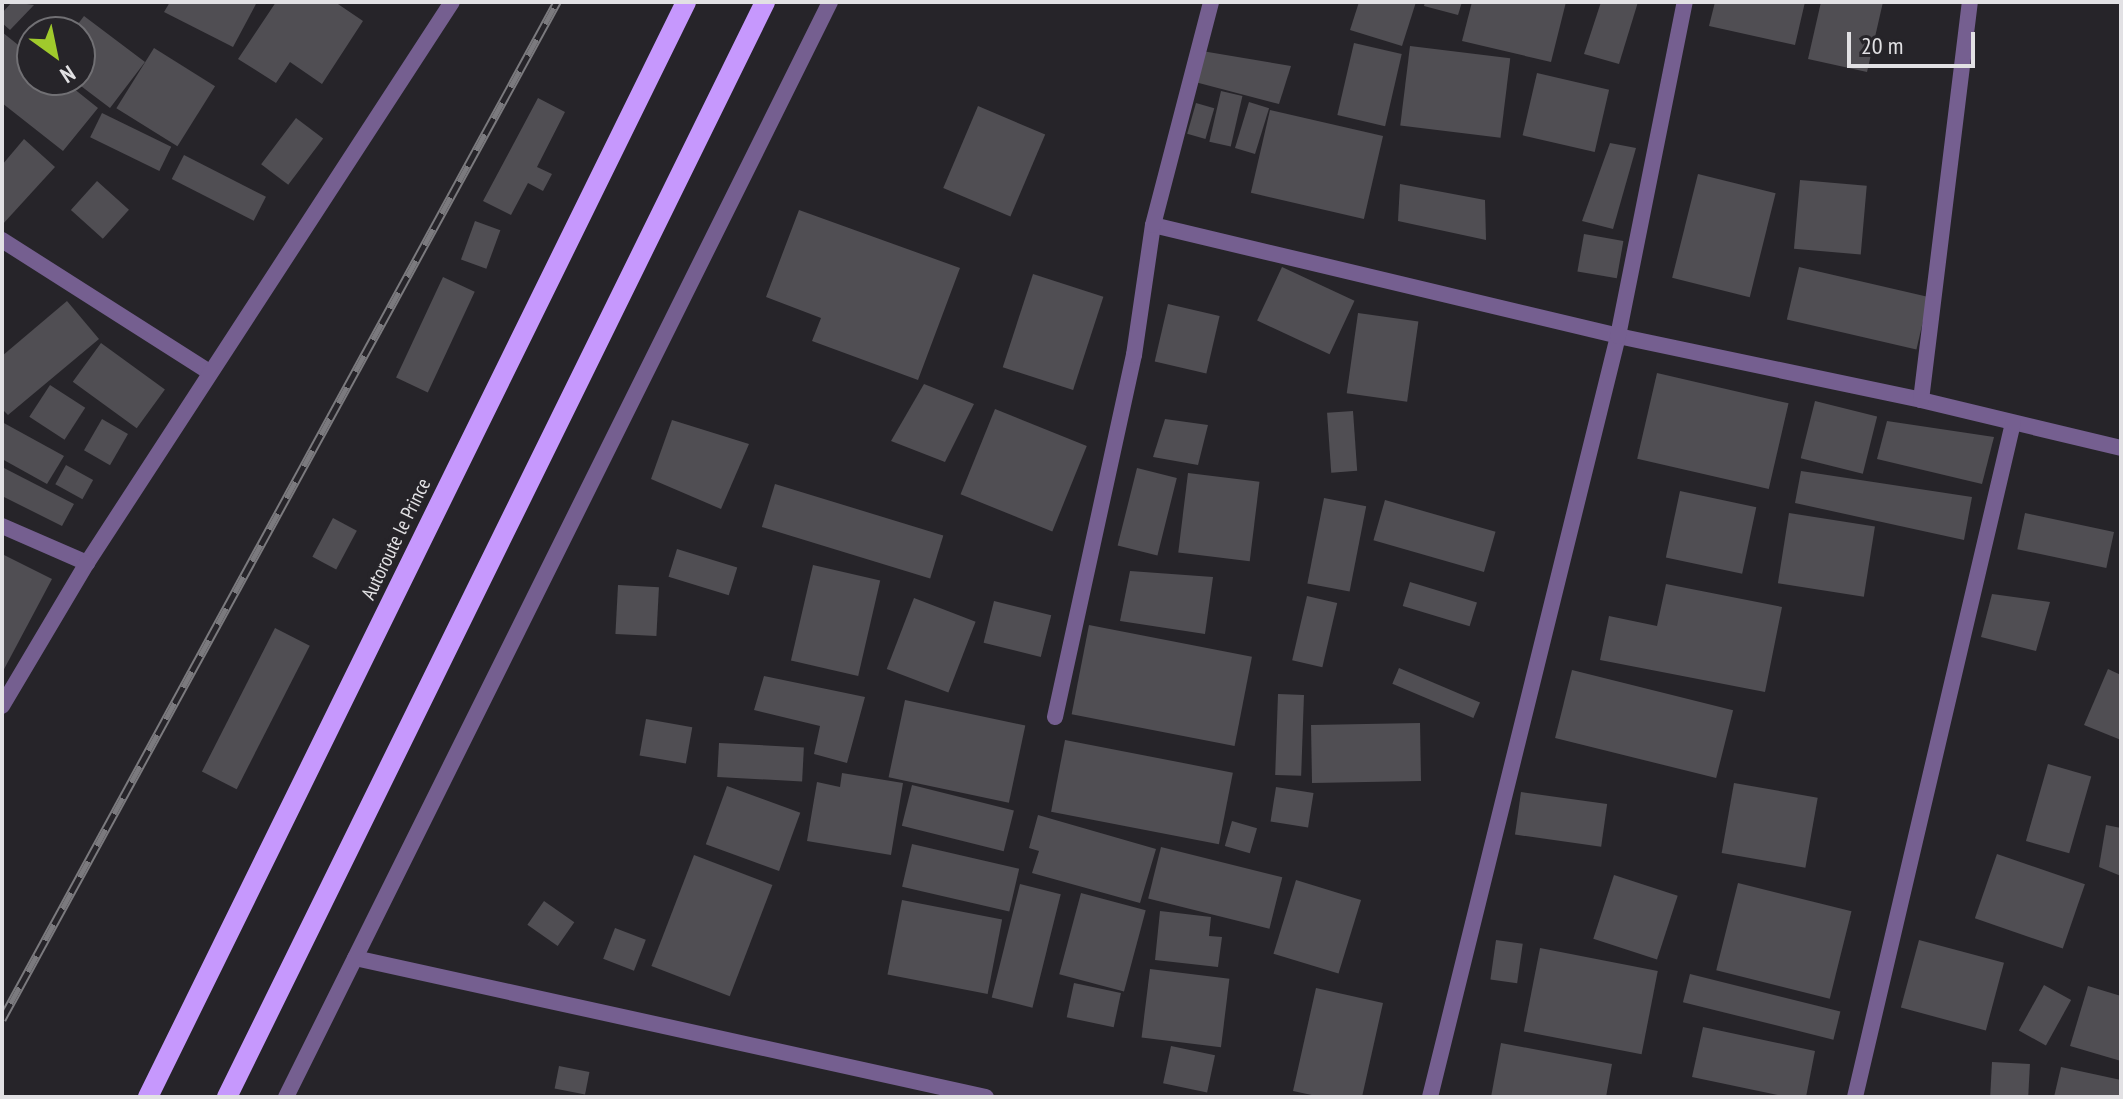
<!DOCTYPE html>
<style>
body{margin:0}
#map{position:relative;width:2123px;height:1099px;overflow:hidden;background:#262429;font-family:"PT Sans Narrow",sans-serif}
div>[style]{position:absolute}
.building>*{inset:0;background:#504e53;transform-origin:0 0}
.lane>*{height:16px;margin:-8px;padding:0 8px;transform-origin:8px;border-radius:8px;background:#755f90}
.street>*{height:16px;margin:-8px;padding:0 8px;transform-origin:8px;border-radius:8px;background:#755f90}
.primary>*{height:20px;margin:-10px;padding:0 10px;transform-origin:10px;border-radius:10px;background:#c698fd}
.rail>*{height:9px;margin-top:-4.5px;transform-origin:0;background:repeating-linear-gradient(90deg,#262429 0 18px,#7b7a7e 0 36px);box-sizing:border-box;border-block:2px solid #7b7a7e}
span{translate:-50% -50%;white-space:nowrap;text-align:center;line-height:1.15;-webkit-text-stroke:7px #262429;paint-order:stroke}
.street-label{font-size:20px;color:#e2e1e4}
.frame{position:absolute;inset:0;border:4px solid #e2e1e4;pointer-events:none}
.north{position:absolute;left:16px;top:16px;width:80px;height:80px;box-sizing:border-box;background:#262429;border:2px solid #717074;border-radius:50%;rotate:147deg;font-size:22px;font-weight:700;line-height:32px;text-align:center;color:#e2e1e4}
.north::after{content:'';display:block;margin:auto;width:28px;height:36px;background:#a0ca2c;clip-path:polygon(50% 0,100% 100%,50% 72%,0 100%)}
.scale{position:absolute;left:1847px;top:32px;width:128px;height:36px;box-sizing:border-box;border:4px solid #e2e1e4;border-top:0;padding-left:10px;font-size:24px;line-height:28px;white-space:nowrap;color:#e2e1e4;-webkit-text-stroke:6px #262429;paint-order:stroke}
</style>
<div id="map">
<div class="building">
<div style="clip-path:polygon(12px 2px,34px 5px,10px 30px,2px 23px,2px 13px)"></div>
<div style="clip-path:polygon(170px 2px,257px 2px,233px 47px,164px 12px)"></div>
<div style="clip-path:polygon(276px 2px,335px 2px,363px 21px,322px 84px,290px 62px,276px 83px,238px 59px)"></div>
<div style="clip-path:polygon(1359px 2px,1416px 2px,1402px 46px,1350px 30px)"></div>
<div style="clip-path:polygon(1425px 2px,1462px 2px,1458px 15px,1424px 6px)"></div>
<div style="clip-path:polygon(1472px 2px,1566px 2px,1551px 62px,1462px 41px)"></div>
<div style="clip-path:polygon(1601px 2px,1638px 2px,1619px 64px,1584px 54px)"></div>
<div style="clip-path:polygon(1715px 2px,1805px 2px,1795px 45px,1709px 26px)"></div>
<div style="clip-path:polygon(1821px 2px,1883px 2px,1867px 72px,1808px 59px)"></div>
<div style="clip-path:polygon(84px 16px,145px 62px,110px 108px,73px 80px,80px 80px,80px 32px,72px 32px)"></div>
<div style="clip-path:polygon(2px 32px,32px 56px,32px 80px,63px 80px,98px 108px,63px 151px,2px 103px)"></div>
<div style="left:1354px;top:43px;width:49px;height:74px;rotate:13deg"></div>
<div style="left:1410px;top:46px;width:101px;height:80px;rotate:7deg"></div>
<div style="left:154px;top:48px;width:72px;height:71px;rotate:32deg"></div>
<div style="clip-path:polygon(1202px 51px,1291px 66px,1279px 104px,1195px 82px)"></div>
<div style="left:1537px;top:73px;width:74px;height:64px;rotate:13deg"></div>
<div style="left:1221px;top:91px;width:22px;height:52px;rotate:13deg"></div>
<div style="clip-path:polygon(538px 98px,565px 112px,537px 167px,552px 174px,543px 191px,528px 183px,511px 215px,483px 201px)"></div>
<div style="left:1249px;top:102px;width:21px;height:48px;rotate:17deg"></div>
<div style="left:1196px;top:103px;width:19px;height:32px;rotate:16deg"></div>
<div style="left:978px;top:106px;width:73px;height:89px;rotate:23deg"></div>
<div style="left:1270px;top:110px;width:116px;height:85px;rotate:13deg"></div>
<div style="left:102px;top:113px;width:77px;height:27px;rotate:26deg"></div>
<div style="left:296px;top:118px;width:34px;height:58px;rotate:37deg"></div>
<div style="clip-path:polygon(24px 139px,55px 167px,2px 225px,2px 165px)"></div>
<div style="clip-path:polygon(1610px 143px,1636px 148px,1613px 229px,1582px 221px)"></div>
<div style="left:184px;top:155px;width:92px;height:27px;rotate:27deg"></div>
<div style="left:1698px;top:174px;width:80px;height:107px;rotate:14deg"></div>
<div style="left:1800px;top:180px;width:67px;height:69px;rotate:5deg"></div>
<div style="left:97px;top:181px;width:43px;height:39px;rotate:42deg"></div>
<div style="clip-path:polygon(1400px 184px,1485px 200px,1486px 240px,1398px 221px)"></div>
<div style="clip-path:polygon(799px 210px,960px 268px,918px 380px,812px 341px,821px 318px,766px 297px)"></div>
<div style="left:475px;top:221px;width:27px;height:41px;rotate:20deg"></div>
<div style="left:1584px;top:234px;width:40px;height:38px;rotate:10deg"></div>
<div style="left:1282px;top:267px;width:80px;height:59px;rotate:25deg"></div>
<div style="left:1799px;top:267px;width:133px;height:54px;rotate:13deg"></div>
<div style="left:1033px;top:274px;width:74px;height:98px;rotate:18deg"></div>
<div style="left:443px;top:277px;width:35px;height:111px;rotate:25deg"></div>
<div style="clip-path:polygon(67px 301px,99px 339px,8px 415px,2px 409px,2px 356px)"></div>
<div style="left:1168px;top:304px;width:53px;height:59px;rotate:13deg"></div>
<div style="left:1358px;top:313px;width:61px;height:81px;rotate:8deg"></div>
<div style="left:101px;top:343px;width:79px;height:48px;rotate:36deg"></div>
<div style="left:1657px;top:373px;width:135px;height:88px;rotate:13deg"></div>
<div style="clip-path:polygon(924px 384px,974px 404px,945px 462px,891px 441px)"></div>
<div style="left:50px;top:385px;width:42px;height:38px;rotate:33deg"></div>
<div style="left:1815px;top:401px;width:64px;height:59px;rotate:14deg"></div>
<div style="left:995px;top:409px;width:99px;height:92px;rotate:22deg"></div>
<div style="left:1353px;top:411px;width:60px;height:26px;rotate:86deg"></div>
<div style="left:102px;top:419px;width:30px;height:36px;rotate:30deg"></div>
<div style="clip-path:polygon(1165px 419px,1208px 425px,1198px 465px,1153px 457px)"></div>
<div style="clip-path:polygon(672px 420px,749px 444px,721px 509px,651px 479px)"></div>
<div style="clip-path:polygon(1887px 421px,1994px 437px,1982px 484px,1877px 459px)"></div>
<div style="clip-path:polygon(2px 422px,64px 456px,47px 484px,2px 459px)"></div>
<div style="left:66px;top:465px;width:31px;height:22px;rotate:29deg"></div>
<div style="clip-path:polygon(2px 467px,74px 504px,62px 526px,2px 496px)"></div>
<div style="left:1137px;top:468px;width:41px;height:80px;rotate:14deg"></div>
<div style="clip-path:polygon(1801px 471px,1972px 497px,1964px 540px,1795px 503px)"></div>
<div style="left:1188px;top:473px;width:72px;height:80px;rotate:7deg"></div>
<div style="left:775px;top:484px;width:176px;height:45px;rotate:17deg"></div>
<div style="left:1680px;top:491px;width:78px;height:68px;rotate:12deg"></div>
<div style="left:1324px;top:498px;width:43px;height:87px;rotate:11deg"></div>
<div style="left:1385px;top:500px;width:115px;height:42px;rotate:16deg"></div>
<div style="left:1789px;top:513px;width:87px;height:71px;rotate:9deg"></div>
<div style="left:2025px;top:513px;width:91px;height:37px;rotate:12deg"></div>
<div style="left:333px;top:518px;width:27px;height:44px;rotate:28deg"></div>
<div style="left:677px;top:549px;width:63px;height:29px;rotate:17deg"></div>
<div style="clip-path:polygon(2px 554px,52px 579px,2px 673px)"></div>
<div style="left:813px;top:565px;width:69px;height:98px;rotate:13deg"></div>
<div style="clip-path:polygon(1130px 571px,1213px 577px,1205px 634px,1120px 621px)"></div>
<div style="left:1410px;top:582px;width:70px;height:25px;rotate:17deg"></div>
<div style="clip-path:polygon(1666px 584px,1782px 607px,1765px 692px,1600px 660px,1609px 616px,1657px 626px)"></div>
<div style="left:618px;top:585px;width:41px;height:49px;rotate:3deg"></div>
<div style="clip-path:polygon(1992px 594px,2050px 602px,2036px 651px,1981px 637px)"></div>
<div style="left:1307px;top:596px;width:31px;height:66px;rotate:13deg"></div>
<div style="left:914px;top:598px;width:66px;height:76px;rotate:21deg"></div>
<div style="left:994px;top:601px;width:59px;height:43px;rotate:14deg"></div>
<div style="left:1089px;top:625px;width:166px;height:91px;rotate:11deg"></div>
<div style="left:275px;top:628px;width:39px;height:161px;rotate:27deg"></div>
<div style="left:1399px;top:668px;width:88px;height:17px;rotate:23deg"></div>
<div style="clip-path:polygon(2108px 669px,2121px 675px,2121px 740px,2084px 725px)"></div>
<div style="left:1572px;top:670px;width:166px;height:70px;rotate:14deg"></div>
<div style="clip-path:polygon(764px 676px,865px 697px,847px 763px,814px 754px,820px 726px,754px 710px)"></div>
<div style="left:1278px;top:694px;width:26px;height:81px;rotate:2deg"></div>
<div style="left:905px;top:700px;width:123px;height:79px;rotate:12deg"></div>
<div style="left:646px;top:719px;width:47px;height:37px;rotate:10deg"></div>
<div style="left:1420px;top:723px;width:58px;height:109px;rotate:89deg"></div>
<div style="left:1065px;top:740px;width:171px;height:73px;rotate:11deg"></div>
<div style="left:719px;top:743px;width:85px;height:34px;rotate:3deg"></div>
<div style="left:2048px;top:764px;width:45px;height:80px;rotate:16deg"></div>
<div style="clip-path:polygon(842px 773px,903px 783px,891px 855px,807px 841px,817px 782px,840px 787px)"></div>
<div style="left:1734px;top:783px;width:85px;height:71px;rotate:10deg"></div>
<div style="left:912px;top:785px;width:105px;height:42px;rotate:14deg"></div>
<div style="left:727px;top:786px;width:78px;height:62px;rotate:20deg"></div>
<div style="left:1276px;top:787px;width:38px;height:35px;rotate:9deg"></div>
<div style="left:1521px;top:792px;width:87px;height:43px;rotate:8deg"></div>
<div style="clip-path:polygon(1038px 815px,1156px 849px,1140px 903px,1032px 873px,1039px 851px,1029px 848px)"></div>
<div style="left:1232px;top:821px;width:26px;height:26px;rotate:16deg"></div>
<div style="clip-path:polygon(2106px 825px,2121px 828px,2121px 876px,2099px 867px)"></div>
<div style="left:912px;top:844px;width:110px;height:44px;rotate:13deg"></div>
<div style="left:1161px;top:847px;width:125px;height:53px;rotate:14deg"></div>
<div style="left:1997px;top:854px;width:93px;height:68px;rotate:19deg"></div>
<div style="left:694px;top:855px;width:84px;height:119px;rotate:21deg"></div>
<div style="left:1614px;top:875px;width:67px;height:67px;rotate:18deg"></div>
<div style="left:1296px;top:880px;width:68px;height:77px;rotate:17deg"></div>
<div style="left:1738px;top:883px;width:117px;height:90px;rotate:14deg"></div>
<div style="left:1020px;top:884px;width:42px;height:117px;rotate:14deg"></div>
<div style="left:1081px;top:893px;width:67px;height:84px;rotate:15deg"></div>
<div style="left:902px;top:900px;width:102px;height:76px;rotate:11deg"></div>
<div style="left:544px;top:901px;width:37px;height:29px;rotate:35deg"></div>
<div style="clip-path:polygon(1160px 911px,1211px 917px,1209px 936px,1222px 937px,1218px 967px,1155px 960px)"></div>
<div style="left:615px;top:928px;width:33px;height:33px;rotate:21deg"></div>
<div style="left:1496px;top:940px;width:27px;height:40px;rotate:8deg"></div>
<div style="left:1919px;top:940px;width:88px;height:70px;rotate:15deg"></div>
<div style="left:1540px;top:948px;width:120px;height:85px;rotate:11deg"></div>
<div style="left:1150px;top:969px;width:80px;height:69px;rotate:7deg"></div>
<div style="left:1690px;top:974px;width:155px;height:29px;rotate:14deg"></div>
<div style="left:1074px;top:983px;width:48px;height:35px;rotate:12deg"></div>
<div style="left:2044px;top:985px;width:31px;height:52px;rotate:29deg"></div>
<div style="clip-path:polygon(2088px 986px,2121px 996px,2121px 1061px,2070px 1046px)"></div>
<div style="clip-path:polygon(1316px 988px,1383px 1003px,1362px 1097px,1321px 1097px,1293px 1091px)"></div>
<div style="clip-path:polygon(1703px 1027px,1815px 1051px,1806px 1097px,1787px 1097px,1692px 1077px)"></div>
<div style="clip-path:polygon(1501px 1043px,1612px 1064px,1606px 1097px,1491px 1097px)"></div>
<div style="left:1171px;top:1046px;width:45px;height:38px;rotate:12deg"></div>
<div style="left:1992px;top:1062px;width:38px;height:35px;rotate:3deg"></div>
<div style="left:559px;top:1066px;width:31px;height:23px;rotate:11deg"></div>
<div style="clip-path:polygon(2061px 1067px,2121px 1080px,2121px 1097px,2054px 1097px)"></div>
</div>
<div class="lane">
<div style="left:2px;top:240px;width:244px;rotate:32.5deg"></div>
</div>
<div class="street">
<div style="left:1153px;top:225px;width:478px;rotate:13.4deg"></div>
<div style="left:1618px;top:336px;width:310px;rotate:11.9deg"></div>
<div style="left:1921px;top:400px;width:206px;rotate:13.5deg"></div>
<div style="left:1921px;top:400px;width:401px;rotate:-83deg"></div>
<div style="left:2px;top:526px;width:93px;rotate:23.5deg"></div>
<div style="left:87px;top:563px;width:669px;rotate:-56.95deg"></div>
<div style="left:2px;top:706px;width:166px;rotate:-59.3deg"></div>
<div style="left:1055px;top:717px;width:371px;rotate:-77.7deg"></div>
<div style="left:1134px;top:355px;width:131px;rotate:-81.7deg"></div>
<div style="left:1153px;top:225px;width:230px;rotate:-75.4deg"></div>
<div style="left:355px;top:958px;width:646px;rotate:12.42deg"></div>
<div style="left:286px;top:1097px;width:1223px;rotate:-63.58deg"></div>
<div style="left:1430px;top:1097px;width:784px;rotate:-76.12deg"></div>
<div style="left:1618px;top:336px;width:341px;rotate:-78.7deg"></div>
<div style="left:1855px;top:1097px;width:692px;rotate:-76.81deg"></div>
</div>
<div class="primary">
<div style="left:148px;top:1097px;width:1220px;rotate:-63.83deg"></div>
<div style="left:227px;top:1097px;width:1220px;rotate:-63.83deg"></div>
</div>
<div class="rail">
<div style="left:2px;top:1019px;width:1159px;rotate:-61.38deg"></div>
</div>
<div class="street-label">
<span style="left:396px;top:539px;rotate:-64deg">Autoroute le Prince</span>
</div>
<div class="frame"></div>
<div class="north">N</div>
<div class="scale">20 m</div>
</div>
